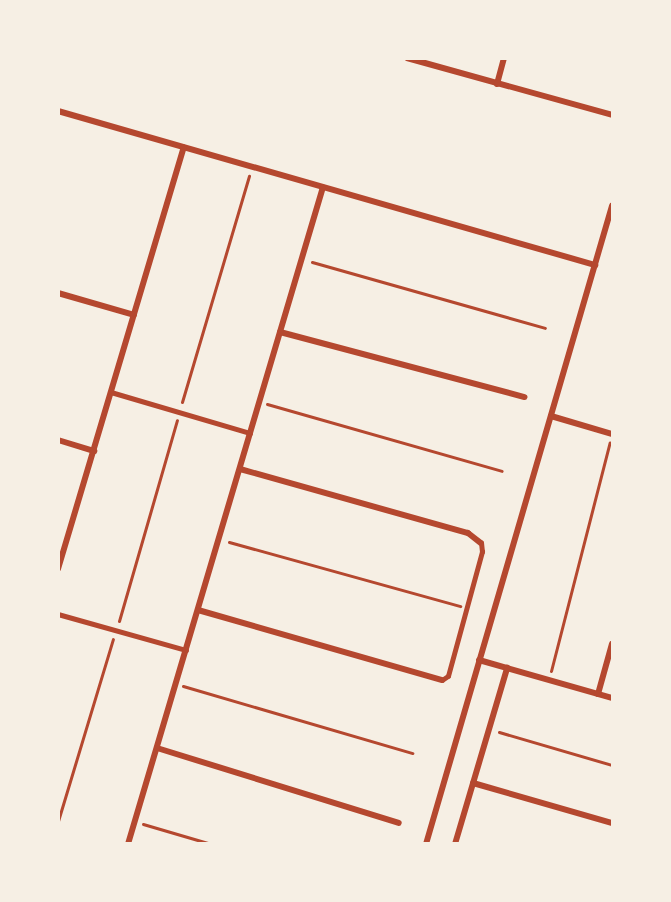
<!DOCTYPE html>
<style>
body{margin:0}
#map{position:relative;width:671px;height:902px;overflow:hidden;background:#f6efe4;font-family:"Libre Baskerville",serif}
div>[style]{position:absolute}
.path>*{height:3px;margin:-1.5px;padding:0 1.5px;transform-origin:1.5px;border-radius:1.5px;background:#b5482f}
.service>*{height:4.5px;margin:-2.25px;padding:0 2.25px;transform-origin:2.25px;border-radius:2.25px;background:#b5482f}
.minor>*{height:6px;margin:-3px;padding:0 3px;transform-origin:3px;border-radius:3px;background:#b5482f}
span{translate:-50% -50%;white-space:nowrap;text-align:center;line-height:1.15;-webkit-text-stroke:6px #f6efe4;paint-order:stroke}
.frame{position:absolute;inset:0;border:60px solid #f6efe4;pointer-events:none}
</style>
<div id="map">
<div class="path">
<div style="left:312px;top:262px;width:242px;rotate:15.8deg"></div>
<div style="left:182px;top:402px;width:236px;rotate:-73.5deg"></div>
<div style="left:267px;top:404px;width:244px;rotate:15.9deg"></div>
<div style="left:229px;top:542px;width:240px;rotate:15.5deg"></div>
<div style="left:119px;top:621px;width:209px;rotate:-73.9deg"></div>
<div style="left:551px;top:671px;width:236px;rotate:-75.6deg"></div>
<div style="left:183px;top:686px;width:239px;rotate:16.3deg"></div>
<div style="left:499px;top:732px;width:118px;rotate:16.3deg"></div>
<div style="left:58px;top:821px;width:190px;rotate:-73.2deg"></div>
<div style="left:143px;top:824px;width:71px;rotate:16.4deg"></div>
</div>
<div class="service">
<div style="left:111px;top:392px;width:145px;rotate:16.4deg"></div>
<div style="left:58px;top:614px;width:133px;rotate:15.7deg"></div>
<div style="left:442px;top:680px;width:7px;rotate:-34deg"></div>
<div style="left:448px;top:676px;width:129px;rotate:-74.7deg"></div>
<div style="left:482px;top:552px;width:9px;rotate:-96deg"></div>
</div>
<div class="minor">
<div style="left:407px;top:58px;width:213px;rotate:15.5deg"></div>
<div style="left:497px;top:84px;width:27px;rotate:-75deg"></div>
<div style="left:58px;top:111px;width:559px;rotate:16deg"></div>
<div style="left:58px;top:293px;width:79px;rotate:16.1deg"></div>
<div style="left:280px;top:332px;width:253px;rotate:14.9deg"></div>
<div style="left:551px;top:416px;width:64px;rotate:16.4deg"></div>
<div style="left:58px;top:440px;width:38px;rotate:17deg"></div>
<div style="left:240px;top:469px;width:237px;rotate:15.7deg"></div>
<div style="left:468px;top:533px;width:16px;rotate:38deg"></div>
<div style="left:58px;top:569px;width:440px;rotate:-73.4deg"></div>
<div style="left:198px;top:610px;width:254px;rotate:16deg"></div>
<div style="left:479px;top:660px;width:138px;rotate:15.9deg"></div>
<div style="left:598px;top:694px;width:52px;rotate:-74.4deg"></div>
<div style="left:157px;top:748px;width:253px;rotate:17.2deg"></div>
<div style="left:473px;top:783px;width:145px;rotate:16.1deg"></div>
<div style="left:128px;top:844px;width:685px;rotate:-73.47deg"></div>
<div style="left:426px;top:844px;width:665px;rotate:-73.75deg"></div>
<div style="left:455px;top:844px;width:184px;rotate:-73.5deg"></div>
</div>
<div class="frame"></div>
</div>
